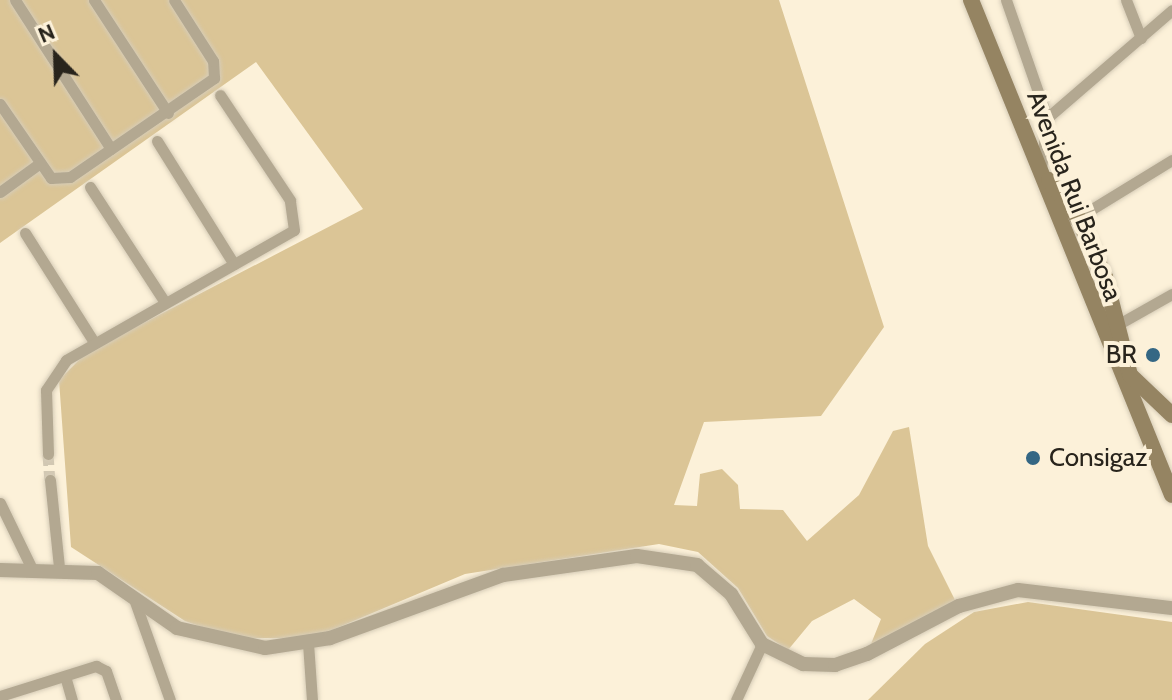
<!DOCTYPE html>
<style>
body{margin:0}
#map{position:relative;width:1172px;height:700px;overflow:hidden;background:#fcf1d9;font-family:Cabin,sans-serif}
div>[style]{position:absolute}
.green>*{inset:0;background:#dbc596}
.minor-tunnel>*{height:11px;margin-top:-5.5px;transform-origin:0;background:repeating-linear-gradient(90deg,#d2c8b3 0 11px,transparent 0 16.5px)}
.roads{filter:drop-shadow(0 0 2px #d6ccb7) drop-shadow(0 0 2px #d6ccb7)}
.minor>*{height:11px;margin:-5.5px;padding:0 5.5px;transform-origin:5.5px;border-radius:5.5px;background:#b3a891}
.tertiary>*{height:14px;margin:-7px;padding:0 7px;transform-origin:7px;border-radius:7px;background:#b3a891}
.secondary>*{height:16px;margin:-8px;padding:0 8px;transform-origin:8px;border-radius:8px;background:#958462}
.dots>*{width:22px;height:22px;translate:-50% -50%;box-sizing:border-box;border:4px solid #fcf1d9;border-radius:50%}
span{translate:-50% -50%;white-space:nowrap;text-align:center;line-height:1.15;-webkit-text-stroke:8px #fcf1d9;paint-order:stroke}
.street-label{font-size:26px;color:#28241c}
.poi-label{font-size:26px;color:#28241c}
.right{translate:-100% -50%;text-align:right}
.left{translate:0 -50%;text-align:left}
.north{position:absolute;left:16px;top:16px;width:80px;height:80px;-webkit-text-stroke:6px #fcf1d9;paint-order:stroke;rotate:337deg;font-size:22px;font-weight:700;line-height:32px;text-align:center;color:#28241c}
.north::after{content:'';display:block;margin:auto;width:28px;height:36px;background:#28241c;clip-path:polygon(50% 0,100% 100%,50% 72%,0 100%)}
</style>
<div id="map">
<div class="green">
<div style="clip-path:polygon(0 0,779px 0,884px 327px,821px 416px,704px 422px,674px 505px,697px 506px,700px 474px,722px 469px,738px 485px,740px 509px,783px 510px,807px 541px,859px 495px,893px 431px,909px 427px,928px 546px,957px 604px,867px 654px,881px 619px,854px 599px,812px 621px,788px 650px,767px 636px,738px 588px,698px 552px,659px 544px,465px 574px,313px 638px,233px 638px,185px 621px,71px 547px,59px 380px,86px 353px,363px 209px,256px 62px,0 243px)"></div>
<div style="clip-path:polygon(1028px 602px,1172px 622px,1172px 700px,868px 700px,925px 644px,974px 612px)"></div>
</div>
<div class="minor-tunnel">
<div style="left:48px;top:454px;width:26px;rotate:86deg"></div>
</div>
<div class="roads">
<div class="minor">
<div style="left:15px;top:0;width:177px;rotate:57.2deg"></div>
<div style="left:94px;top:0;width:135px;rotate:56.8deg"></div>
<div style="left:1006px;top:0;width:125px;rotate:70.8deg"></div>
<div style="left:1047px;top:118px;width:51px;rotate:96.7deg"></div>
<div style="left:1126px;top:0;width:41px;rotate:68.5deg"></div>
<div style="left:0;top:104px;width:90px;rotate:55.4deg"></div>
<div style="left:51px;top:178px;width:19px;rotate:-3deg"></div>
<div style="left:70px;top:177px;width:175px;rotate:-34.5deg"></div>
<div style="left:214px;top:78px;width:17px;rotate:-93deg"></div>
<div style="left:213px;top:61px;width:72px;rotate:-122.6deg"></div>
<div style="left:1047px;top:118px;width:165px;rotate:-40.8deg"></div>
<div style="left:157px;top:141px;width:145px;rotate:58deg"></div>
<div style="left:90px;top:187px;width:136px;rotate:57deg"></div>
<div style="left:0;top:192px;width:49px;rotate:-35.9deg"></div>
<div style="left:1074px;top:220px;width:115px;rotate:-31.5deg"></div>
<div style="left:25px;top:233px;width:125px;rotate:57.7deg"></div>
<div style="left:1117px;top:325px;width:63px;rotate:-29.4deg"></div>
<div style="left:48px;top:454px;width:64px;rotate:-91.8deg"></div>
<div style="left:46px;top:390px;width:36px;rotate:-56deg"></div>
<div style="left:66px;top:360px;width:262px;rotate:-29.7deg"></div>
<div style="left:294px;top:230px;width:30px;rotate:-98deg"></div>
<div style="left:290px;top:200px;width:126px;rotate:-123.7deg"></div>
<div style="left:50px;top:480px;width:87px;rotate:84.1deg"></div>
<div style="left:0;top:503px;width:73px;rotate:64.1deg"></div>
<div style="left:134px;top:599px;width:107px;rotate:70.4deg"></div>
<div style="left:308px;top:643px;width:57px;rotate:86deg"></div>
<div style="left:65px;top:676px;width:25px;rotate:74deg"></div>
<div style="left:0;top:696px;width:101px;rotate:-17.4deg"></div>
<div style="left:96px;top:666px;width:11px;rotate:27deg"></div>
<div style="left:106px;top:671px;width:31px;rotate:71deg"></div>
<div style="left:736px;top:700px;width:62px;rotate:-65.1deg"></div>
</div>
<div class="tertiary">
<div style="left:0;top:570px;width:98px;rotate:1.8deg"></div>
<div style="left:98px;top:573px;width:96px;rotate:34.8deg"></div>
<div style="left:177px;top:628px;width:90px;rotate:12.8deg"></div>
<div style="left:265px;top:648px;width:66px;rotate:-8.7deg"></div>
<div style="left:330px;top:638px;width:184px;rotate:-20deg"></div>
<div style="left:503px;top:575px;width:135px;rotate:-8.1deg"></div>
<div style="left:637px;top:556px;width:61px;rotate:8.5deg"></div>
<div style="left:697px;top:565px;width:45px;rotate:40.5deg"></div>
<div style="left:731px;top:594px;width:59px;rotate:58.2deg"></div>
<div style="left:762px;top:644px;width:46px;rotate:26deg"></div>
<div style="left:803px;top:664px;width:32px;rotate:2deg"></div>
<div style="left:835px;top:665px;width:34px;rotate:-19deg"></div>
<div style="left:867px;top:654px;width:104px;rotate:-27.6deg"></div>
<div style="left:959px;top:606px;width:61px;rotate:-15.2deg"></div>
<div style="left:1018px;top:590px;width:155px;rotate:6.7deg"></div>
</div>
<div class="secondary">
<div style="left:971px;top:0;width:534px;rotate:67.9deg"></div>
<div style="left:1049px;top:180px;width:48px;rotate:52.7deg"></div>
<div style="left:1078px;top:218px;width:65px;rotate:65.4deg"></div>
<div style="left:1105px;top:277px;width:101px;rotate:75.7deg"></div>
<div style="left:1130px;top:375px;width:58px;rotate:43.6deg"></div>
</div>
</div>
<div class="dots">
<div style="left:1153px;top:355px;background:#346784"></div>
<div style="left:1033px;top:458px;background:#346784"></div>
</div>
<div class="street-label">
<span style="left:1074px;top:196px;rotate:69deg">Avenida Rui Barbosa</span>
</div>
<div class="poi-label">
<span class="right" style="left:1137px;top:355px">BR</span>
<span class="left" style="left:1049px;top:458px">Consigaz</span>
</div>
<div class="north">N</div>
</div>
